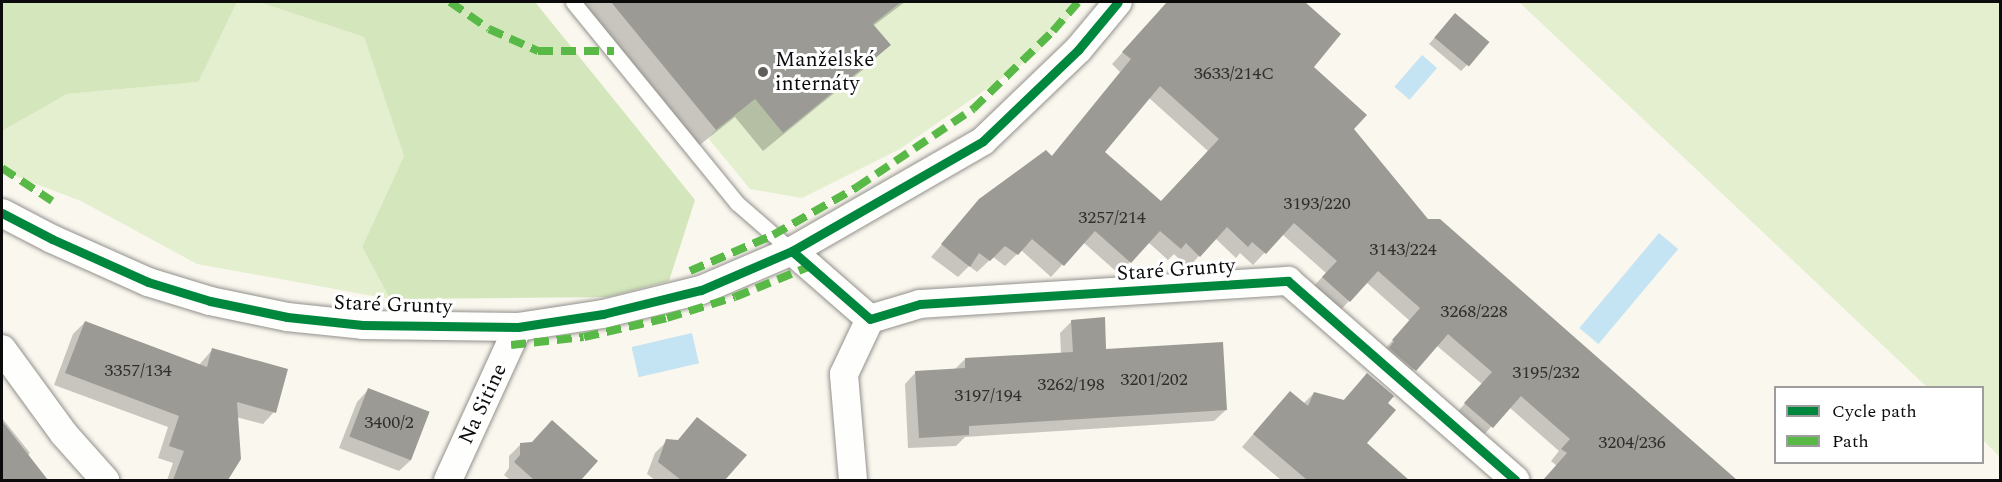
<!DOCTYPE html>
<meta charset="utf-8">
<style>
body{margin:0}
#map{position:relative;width:2002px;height:482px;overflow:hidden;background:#faf7ee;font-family:Spectral,serif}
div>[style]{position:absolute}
.green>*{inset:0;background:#e3efce}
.forest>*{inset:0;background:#d4e6bc}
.water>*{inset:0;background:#c5e4f3;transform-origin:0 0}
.shadow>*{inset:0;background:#0003}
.building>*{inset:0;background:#9c9a94;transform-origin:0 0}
.roads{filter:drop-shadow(0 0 2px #93918d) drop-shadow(0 0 2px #93918d)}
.service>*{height:15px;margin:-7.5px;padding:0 7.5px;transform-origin:7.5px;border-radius:7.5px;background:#fefefc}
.minor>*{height:28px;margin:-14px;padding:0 14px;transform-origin:14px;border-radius:14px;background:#fefefc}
.quiet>*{height:8px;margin-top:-4px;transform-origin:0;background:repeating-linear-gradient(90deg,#58b947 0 15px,transparent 0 23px)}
.cycleway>*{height:9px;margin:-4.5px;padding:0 4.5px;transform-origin:4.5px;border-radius:4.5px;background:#00873e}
.dots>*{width:16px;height:16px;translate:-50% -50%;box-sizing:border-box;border:3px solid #fff;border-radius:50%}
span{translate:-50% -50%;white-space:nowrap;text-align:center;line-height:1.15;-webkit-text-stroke:6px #fff;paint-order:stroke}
.number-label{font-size:18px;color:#2f2f2d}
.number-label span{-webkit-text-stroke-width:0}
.poi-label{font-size:21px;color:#0b0b0b}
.left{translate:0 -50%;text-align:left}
.street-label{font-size:21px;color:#0b0b0b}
.frame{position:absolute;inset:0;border:3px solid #0b0b0b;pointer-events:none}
.legend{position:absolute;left:1774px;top:386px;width:210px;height:78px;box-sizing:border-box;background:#fff;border:2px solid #9d9d9d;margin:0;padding:8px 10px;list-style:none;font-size:18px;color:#0b0b0b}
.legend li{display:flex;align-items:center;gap:12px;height:30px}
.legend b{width:30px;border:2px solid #9d9d9d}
</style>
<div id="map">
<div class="green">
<div style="clip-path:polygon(237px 2px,259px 2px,364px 37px,404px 156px,362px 247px,390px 299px,197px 264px,81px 201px,2px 171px,2px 131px,67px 94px,197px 82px)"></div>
<div style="clip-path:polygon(901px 2px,1083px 2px,1034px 56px,900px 149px,802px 198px,750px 189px,709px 139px,713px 132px,755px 99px,783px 133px,891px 45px,873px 24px)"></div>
<div style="clip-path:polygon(1519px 2px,2000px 2px,2000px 457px,1983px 440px,1982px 388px,1927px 387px)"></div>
</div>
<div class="forest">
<div style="clip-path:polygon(2px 2px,237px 2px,198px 82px,67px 94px,2px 131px)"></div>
<div style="clip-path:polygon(259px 2px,535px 2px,695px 200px,669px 281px,608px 297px,390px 299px,362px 247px,404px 156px,364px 37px)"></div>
</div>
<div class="water">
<div style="left:1422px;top:55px;width:20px;height:42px;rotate:41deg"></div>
<div style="left:1659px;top:233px;width:25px;height:124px;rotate:40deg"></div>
<div style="left:692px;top:333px;width:31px;height:62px;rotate:77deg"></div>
</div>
<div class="shadow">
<div style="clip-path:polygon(576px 2px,905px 2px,873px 26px,889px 45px,870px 64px,763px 151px,735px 117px,696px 148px)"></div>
<div style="clip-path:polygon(evenodd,1168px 2px,1304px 2px,1311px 67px,1352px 129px,1427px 220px,1470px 247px,1735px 480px,1544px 480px,1557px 466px,1551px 461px,1559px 451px,1509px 407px,1481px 438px,1454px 416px,1482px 384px,1436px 345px,1403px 381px,1382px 352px,1410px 321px,1366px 282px,1338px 313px,1311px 289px,1326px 273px,1282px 234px,1253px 265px,1240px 253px,1236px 258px,1215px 238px,1188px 268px,1174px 254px,1168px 260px,1148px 242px,1119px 274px,1083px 242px,1051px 277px,1021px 250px,1005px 266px,993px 257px,977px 272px,969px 266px,958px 277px,931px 257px,980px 200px,1051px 157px,1120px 72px,1112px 64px,1168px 2px,1148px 97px,1208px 151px,1160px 203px,1103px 152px,1148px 97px)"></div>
<div style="clip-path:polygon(1449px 21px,1467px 65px,1461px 71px,1429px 44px)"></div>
<div style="clip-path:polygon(1072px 321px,1105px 351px,1226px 410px,1214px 421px,965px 437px,956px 446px,908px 448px,905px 384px,916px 372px,954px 370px,965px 359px,1061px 354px,1060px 333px)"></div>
<div style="clip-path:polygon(85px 322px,199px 365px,212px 350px,274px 412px,263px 424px,236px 417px,240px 459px,226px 480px,167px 480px,173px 463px,158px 458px,168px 427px,54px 385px,73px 334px)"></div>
<div style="clip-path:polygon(1356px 386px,1365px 443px,1407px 480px,1281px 480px,1242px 447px,1279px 404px,1303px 404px,1314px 393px,1343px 401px)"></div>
<div style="clip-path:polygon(368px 390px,411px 460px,399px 471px,339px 448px,357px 402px)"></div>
<div style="clip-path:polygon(2px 418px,30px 453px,27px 456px,38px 471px,29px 480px,2px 480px)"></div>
<div style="clip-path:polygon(667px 441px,745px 455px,723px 480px,655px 480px,647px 474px,655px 453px)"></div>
<div style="clip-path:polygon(521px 444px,596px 461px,579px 480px,510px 480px,504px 475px,509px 468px,509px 456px)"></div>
</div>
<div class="building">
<div style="clip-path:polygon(611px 2px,901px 2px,873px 24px,891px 45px,783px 133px,755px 99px,716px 130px)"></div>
<div style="clip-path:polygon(evenodd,1167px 2px,1305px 2px,1341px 34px,1314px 67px,1367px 115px,1354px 129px,1428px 219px,1440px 219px,1737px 480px,1543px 480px,1567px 453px,1561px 449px,1570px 439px,1521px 396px,1493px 428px,1464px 403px,1492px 372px,1448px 334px,1416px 371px,1389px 348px,1394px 341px,1392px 340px,1420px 308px,1378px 271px,1350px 302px,1322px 277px,1337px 261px,1294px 223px,1266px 254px,1252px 242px,1248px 247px,1227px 227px,1200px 257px,1186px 243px,1181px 249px,1160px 231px,1131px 263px,1095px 231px,1064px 266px,1032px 239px,1018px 255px,1005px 246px,990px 261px,979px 253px,970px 267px,941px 244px,979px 199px,1046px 150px,1052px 156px,1131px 59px,1122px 52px,1167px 2px,1160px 86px,1219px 139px,1161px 201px,1105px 152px,1160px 86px)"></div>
<div style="left:1455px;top:13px;width:45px;height:32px;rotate:40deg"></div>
<div style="clip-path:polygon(1105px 317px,1106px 349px,1223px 342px,1227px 410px,969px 426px,969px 435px,919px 438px,915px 371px,965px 368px,965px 358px,1073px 352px,1071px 320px)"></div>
<div style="clip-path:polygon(85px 321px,207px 367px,212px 348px,288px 369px,276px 413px,237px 402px,241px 459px,228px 480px,173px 480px,184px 451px,169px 446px,179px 416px,65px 373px)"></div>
<div style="clip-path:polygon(1367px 373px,1394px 396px,1388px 403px,1396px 410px,1367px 443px,1409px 480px,1307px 480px,1253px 434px,1290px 391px,1308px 406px,1314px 392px,1344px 400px)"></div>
<div style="left:368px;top:388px;width:66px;height:52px;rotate:21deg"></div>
<div style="clip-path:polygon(697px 417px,747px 455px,725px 480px,681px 480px,658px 462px,666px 439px,678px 440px)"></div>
<div style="clip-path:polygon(552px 420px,598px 461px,581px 480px,534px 480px,514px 462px,520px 455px,520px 443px,532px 442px)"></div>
<div style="clip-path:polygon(2px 421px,48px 480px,2px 480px)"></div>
</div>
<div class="roads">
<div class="service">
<div style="left:573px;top:2px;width:259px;rotate:50.8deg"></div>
<div style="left:737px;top:203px;width:73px;rotate:41.1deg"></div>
</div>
<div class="minor">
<div style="left:2px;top:213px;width:56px;rotate:27.5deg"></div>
<div style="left:52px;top:239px;width:105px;rotate:24.1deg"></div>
<div style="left:148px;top:282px;width:65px;rotate:17deg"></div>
<div style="left:210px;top:301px;width:79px;rotate:11.7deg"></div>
<div style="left:287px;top:317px;width:76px;rotate:6deg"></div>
<div style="left:363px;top:325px;width:155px;rotate:0.7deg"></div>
<div style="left:518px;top:327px;width:86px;rotate:-8.7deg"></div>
<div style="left:603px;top:314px;width:101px;rotate:-13.8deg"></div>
<div style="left:701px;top:290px;width:99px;rotate:-23.2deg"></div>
<div style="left:792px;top:251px;width:220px;rotate:-29.9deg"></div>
<div style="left:983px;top:141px;width:132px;rotate:-43.8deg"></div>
<div style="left:1078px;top:50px;width:62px;rotate:-50.2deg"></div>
<div style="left:792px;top:251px;width:103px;rotate:41.1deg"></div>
<div style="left:870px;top:319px;width:52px;rotate:-16.7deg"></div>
<div style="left:920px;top:304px;width:369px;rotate:-3.6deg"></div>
<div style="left:1288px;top:281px;width:302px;rotate:41.2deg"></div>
<div style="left:2px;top:349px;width:105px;rotate:53.9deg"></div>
<div style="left:64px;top:434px;width:62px;rotate:48.3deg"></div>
<div style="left:448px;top:480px;width:168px;rotate:-65.4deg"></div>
<div style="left:853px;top:480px;width:106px;rotate:-94.9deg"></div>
<div style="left:844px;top:374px;width:61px;rotate:-64.7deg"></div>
</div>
</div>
<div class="quiet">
<div style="left:450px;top:2px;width:47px;rotate:34.7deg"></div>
<div style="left:489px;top:29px;width:54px;rotate:24.2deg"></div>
<div style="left:538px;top:51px;width:76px"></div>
<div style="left:2px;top:168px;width:60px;rotate:33.4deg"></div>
<div style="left:690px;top:271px;width:90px;rotate:-23.4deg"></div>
<div style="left:773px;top:235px;width:97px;rotate:-29.7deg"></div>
<div style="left:857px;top:187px;width:140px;rotate:-33.9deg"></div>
<div style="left:973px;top:109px;width:112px;rotate:-44.3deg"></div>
<div style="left:1053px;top:31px;width:38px;rotate:-49deg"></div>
<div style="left:511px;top:345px;width:73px;rotate:-6.3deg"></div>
<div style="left:584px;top:337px;width:85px;rotate:-12.9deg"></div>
<div style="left:667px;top:318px;width:71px;rotate:-17.2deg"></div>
<div style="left:735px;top:297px;width:79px;rotate:-22.3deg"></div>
</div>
<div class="cycleway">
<div style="left:2px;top:213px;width:56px;rotate:27.5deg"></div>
<div style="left:52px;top:239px;width:105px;rotate:24.1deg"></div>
<div style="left:148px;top:282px;width:65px;rotate:17deg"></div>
<div style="left:210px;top:301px;width:79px;rotate:11.7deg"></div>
<div style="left:287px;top:317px;width:76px;rotate:6deg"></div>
<div style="left:363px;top:325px;width:155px;rotate:0.7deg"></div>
<div style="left:518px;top:327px;width:86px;rotate:-8.7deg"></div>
<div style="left:603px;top:314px;width:101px;rotate:-13.8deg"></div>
<div style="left:701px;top:290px;width:99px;rotate:-23.2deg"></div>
<div style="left:792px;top:251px;width:220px;rotate:-29.9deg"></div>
<div style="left:983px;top:141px;width:132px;rotate:-43.8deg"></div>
<div style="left:1078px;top:50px;width:62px;rotate:-50.2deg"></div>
<div style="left:792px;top:251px;width:103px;rotate:41.1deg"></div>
<div style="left:870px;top:319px;width:52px;rotate:-16.7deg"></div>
<div style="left:920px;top:304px;width:369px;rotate:-3.6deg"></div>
<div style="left:1288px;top:281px;width:302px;rotate:41.2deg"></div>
</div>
<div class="dots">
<div style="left:763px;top:72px;background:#5f5e5a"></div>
</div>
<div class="number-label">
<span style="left:1234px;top:74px">3633/214C</span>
<span style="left:1317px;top:204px">3193/220</span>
<span style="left:1112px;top:218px">3257/214</span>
<span style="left:1403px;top:250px">3143/224</span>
<span style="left:1474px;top:312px">3268/228</span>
<span style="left:138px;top:371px">3357/134</span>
<span style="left:1546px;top:373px">3195/232</span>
<span style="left:1154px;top:380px">3201/202</span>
<span style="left:1071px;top:385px">3262/198</span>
<span style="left:988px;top:396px">3197/194</span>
<span style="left:389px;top:423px">3400/2</span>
<span style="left:1632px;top:443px">3204/236</span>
</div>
<div class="poi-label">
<span class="left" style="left:775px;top:72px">Manželské<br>internáty</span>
</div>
<div class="street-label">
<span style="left:1176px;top:270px;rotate:-4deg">Staré Grunty</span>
<span style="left:393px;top:305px;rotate:2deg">Staré Grunty</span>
<span style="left:483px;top:404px;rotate:-65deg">Na Sitine</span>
</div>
<div class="frame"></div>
<ul class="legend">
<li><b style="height:8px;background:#00873e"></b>Cycle path</li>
<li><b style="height:8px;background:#58b947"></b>Path</li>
</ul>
</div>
